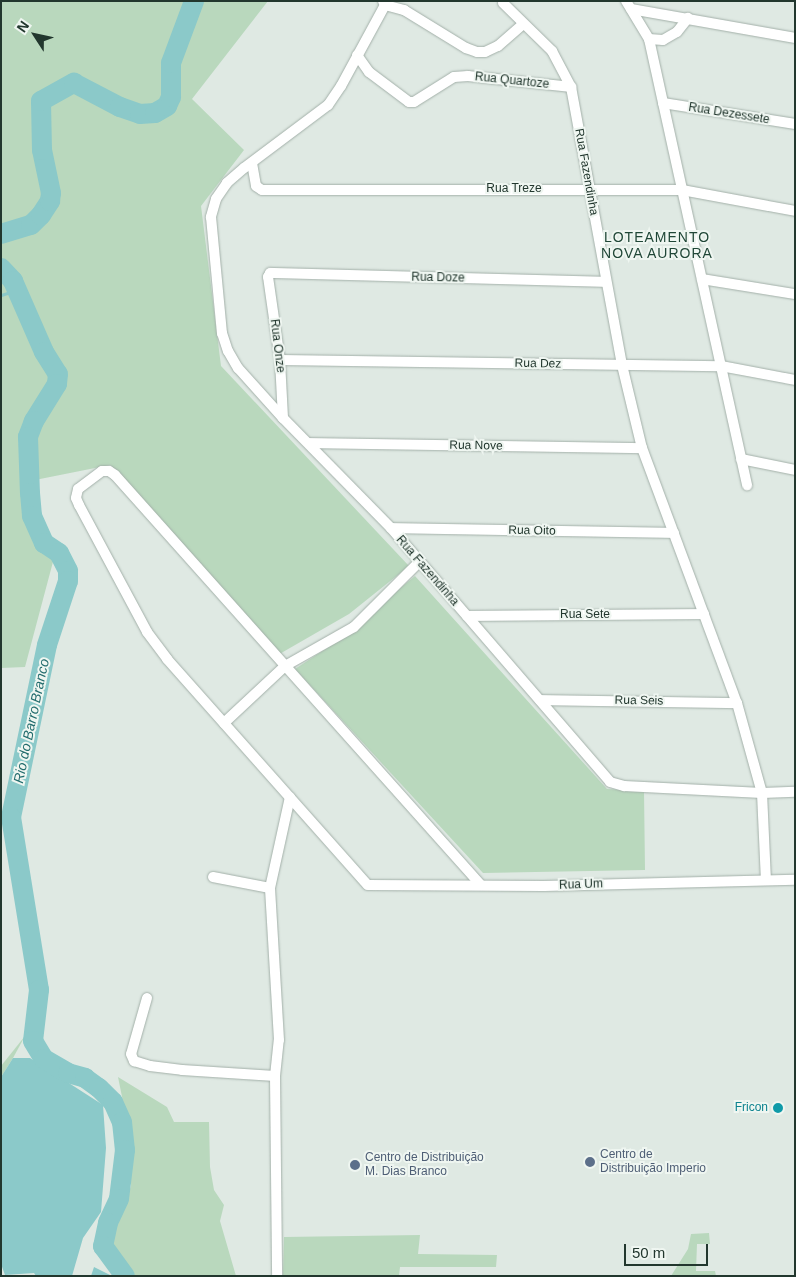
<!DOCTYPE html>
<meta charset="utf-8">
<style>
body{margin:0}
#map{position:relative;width:796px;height:1277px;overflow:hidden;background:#dfe9e3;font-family:Arial,sans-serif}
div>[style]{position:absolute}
.green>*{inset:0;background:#b9d8bd}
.water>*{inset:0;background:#8bc9c9}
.stream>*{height:3px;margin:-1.5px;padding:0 1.5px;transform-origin:1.5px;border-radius:1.5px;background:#8bc9c9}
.river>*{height:20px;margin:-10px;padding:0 10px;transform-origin:10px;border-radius:10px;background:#8bc9c9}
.roads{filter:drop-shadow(0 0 1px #a3b0a9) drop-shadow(0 0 1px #a3b0a9)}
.minor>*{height:10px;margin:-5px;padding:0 5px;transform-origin:5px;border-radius:5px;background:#fff}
.dots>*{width:14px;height:14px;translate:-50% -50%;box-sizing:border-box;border:2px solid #eff6f1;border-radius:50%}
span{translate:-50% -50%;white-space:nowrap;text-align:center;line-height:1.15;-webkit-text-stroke:4px #eff6f1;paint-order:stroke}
.street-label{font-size:12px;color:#22372e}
.culture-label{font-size:12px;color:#0d838f}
.right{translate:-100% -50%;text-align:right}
.service-label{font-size:12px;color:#4e5e75}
.left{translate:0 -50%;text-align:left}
.neighbourhood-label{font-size:14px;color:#204737;letter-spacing:1px}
.water-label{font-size:14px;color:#226c6d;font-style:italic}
.frame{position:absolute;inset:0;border:2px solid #22372e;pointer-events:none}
.north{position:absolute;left:10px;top:10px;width:50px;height:50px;-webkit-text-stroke:4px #eff6f1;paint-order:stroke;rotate:305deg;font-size:14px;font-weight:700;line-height:20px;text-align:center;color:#22372e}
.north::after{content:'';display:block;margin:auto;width:18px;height:22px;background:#22372e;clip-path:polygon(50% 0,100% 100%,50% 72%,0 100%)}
.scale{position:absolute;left:624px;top:1244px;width:84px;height:22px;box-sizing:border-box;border:2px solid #22372e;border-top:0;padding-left:6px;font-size:15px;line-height:18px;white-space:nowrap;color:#22372e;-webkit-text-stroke:4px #eff6f1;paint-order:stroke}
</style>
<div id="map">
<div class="green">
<div style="clip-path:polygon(1px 1px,268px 1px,192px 99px,244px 150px,201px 206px,221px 366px,409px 566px,349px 614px,276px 656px,110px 465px,30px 481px,54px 558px,25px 667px,1px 668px)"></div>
<div style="clip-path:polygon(415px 576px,607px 789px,644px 791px,645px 870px,483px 873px,295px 669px,330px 646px)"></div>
<div style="clip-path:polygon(25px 1036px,13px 1058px,1px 1077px,1px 1066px)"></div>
<div style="clip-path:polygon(118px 1077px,167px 1107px,174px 1122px,209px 1122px,210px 1167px,214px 1190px,224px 1205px,220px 1221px,236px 1276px,127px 1276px,108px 1253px,131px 1186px,131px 1141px)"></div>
<div style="clip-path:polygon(709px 1233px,710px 1244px,697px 1244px,696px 1271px,715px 1271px,716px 1276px,671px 1276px,688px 1249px,691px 1234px)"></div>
<div style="clip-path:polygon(420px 1235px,418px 1254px,497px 1255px,496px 1267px,400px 1267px,399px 1276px,283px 1276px,284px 1237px)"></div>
</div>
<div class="water">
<div style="clip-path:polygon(13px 1058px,30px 1058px,103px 1105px,106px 1148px,101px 1212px,83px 1238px,72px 1276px,36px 1276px,34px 1273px,5px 1275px,1px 1264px,1px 1077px)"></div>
<div style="clip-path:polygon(94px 1267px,112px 1276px,91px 1276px)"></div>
</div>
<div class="stream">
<div style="left:1px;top:295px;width:16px;rotate:-18deg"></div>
</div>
<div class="river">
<div style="left:1px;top:234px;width:31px;rotate:-17deg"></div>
<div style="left:31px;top:225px;width:14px;rotate:-45deg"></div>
<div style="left:41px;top:215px;width:17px;rotate:-57deg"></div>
<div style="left:50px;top:201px;width:8px;rotate:-83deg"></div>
<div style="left:51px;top:193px;width:44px;rotate:-101.8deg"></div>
<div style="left:42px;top:150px;width:49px;rotate:-91.2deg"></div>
<div style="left:41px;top:101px;width:38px;rotate:-29deg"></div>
<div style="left:74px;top:83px;width:52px;rotate:27.6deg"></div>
<div style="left:120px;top:107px;width:21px;rotate:19deg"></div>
<div style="left:140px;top:114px;width:15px;rotate:-4deg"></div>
<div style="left:155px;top:113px;width:14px;rotate:-30deg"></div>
<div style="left:167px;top:106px;width:10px;rotate:-66deg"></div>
<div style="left:171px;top:97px;width:34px;rotate:-90deg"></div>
<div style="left:171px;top:63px;width:66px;rotate:-69.6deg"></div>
<div style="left:1px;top:268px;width:18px;rotate:47deg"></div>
<div style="left:13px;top:281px;width:77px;rotate:66.4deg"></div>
<div style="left:44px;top:352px;width:26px;rotate:58deg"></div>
<div style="left:58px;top:374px;width:10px;rotate:96deg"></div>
<div style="left:57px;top:384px;width:44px;rotate:121.9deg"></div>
<div style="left:34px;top:421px;width:17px;rotate:111deg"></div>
<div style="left:28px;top:437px;width:56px;rotate:88deg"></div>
<div style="left:30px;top:493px;width:23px;rotate:85deg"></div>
<div style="left:32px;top:516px;width:30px;rotate:66deg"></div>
<div style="left:44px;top:543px;width:18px;rotate:34deg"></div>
<div style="left:59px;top:553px;width:20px;rotate:63deg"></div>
<div style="left:68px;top:571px;width:10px;rotate:90deg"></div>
<div style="left:68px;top:581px;width:67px;rotate:108.2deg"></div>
<div style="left:47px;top:645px;width:176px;rotate:101.8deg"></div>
<div style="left:11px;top:817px;width:175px;rotate:80.8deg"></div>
<div style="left:39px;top:990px;width:51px;rotate:96.7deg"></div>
<div style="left:33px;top:1041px;width:21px;rotate:59deg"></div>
<div style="left:44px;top:1059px;width:28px;rotate:30deg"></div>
<div style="left:68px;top:1073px;width:18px;rotate:16deg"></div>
<div style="left:85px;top:1078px;width:17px;rotate:36deg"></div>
<div style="left:99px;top:1088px;width:20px;rotate:45deg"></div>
<div style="left:113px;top:1102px;width:22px;rotate:66deg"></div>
<div style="left:122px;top:1122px;width:28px;rotate:84deg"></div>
<div style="left:125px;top:1150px;width:49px;rotate:97deg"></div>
<div style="left:119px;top:1199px;width:26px;rotate:115deg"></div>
<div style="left:108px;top:1223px;width:24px;rotate:102deg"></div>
<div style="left:103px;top:1246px;width:37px;rotate:54deg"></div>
</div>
<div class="roads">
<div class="minor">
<div style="left:383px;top:1px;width:4px;rotate:63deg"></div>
<div style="left:385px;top:5px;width:92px;rotate:118.5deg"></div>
<div style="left:341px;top:86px;width:23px;rotate:124deg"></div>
<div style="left:328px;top:105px;width:105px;rotate:143.1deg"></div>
<div style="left:244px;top:168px;width:23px;rotate:139deg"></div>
<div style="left:227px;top:183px;width:19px;rotate:125deg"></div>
<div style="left:216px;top:199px;width:19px;rotate:106deg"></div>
<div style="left:211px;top:217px;width:117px;rotate:84.6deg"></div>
<div style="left:222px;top:333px;width:19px;rotate:72deg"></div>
<div style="left:228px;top:351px;width:20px;rotate:60deg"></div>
<div style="left:238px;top:368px;width:67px;rotate:48deg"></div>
<div style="left:283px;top:418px;width:154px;rotate:45.5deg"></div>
<div style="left:391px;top:528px;width:335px;rotate:49.2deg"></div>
<div style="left:610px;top:782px;width:15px;rotate:16deg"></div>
<div style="left:624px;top:786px;width:138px;rotate:2.9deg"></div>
<div style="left:762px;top:793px;width:33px;rotate:-2deg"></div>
<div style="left:626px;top:1px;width:44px;rotate:58.8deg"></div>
<div style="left:649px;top:39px;width:457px;rotate:77.6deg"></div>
<div style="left:503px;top:3px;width:69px;rotate:44.4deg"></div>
<div style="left:552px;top:51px;width:41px;rotate:62.2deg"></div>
<div style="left:571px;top:87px;width:283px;rotate:79.6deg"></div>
<div style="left:622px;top:365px;width:85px;rotate:76.5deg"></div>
<div style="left:642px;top:448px;width:272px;rotate:69.6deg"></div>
<div style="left:737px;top:703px;width:93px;rotate:74.5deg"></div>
<div style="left:762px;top:793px;width:87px;rotate:87.4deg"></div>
<div style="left:385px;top:5px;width:20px;rotate:15deg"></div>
<div style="left:404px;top:10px;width:73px;rotate:31.5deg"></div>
<div style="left:466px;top:48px;width:12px;rotate:20deg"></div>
<div style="left:477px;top:52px;width:8px"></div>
<div style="left:485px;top:52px;width:14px;rotate:-25deg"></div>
<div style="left:498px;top:46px;width:33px;rotate:-41deg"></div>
<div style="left:631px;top:9px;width:167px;rotate:10deg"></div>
<div style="left:649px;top:39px;width:14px;rotate:4deg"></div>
<div style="left:663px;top:40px;width:16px;rotate:-30deg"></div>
<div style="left:677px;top:32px;width:18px;rotate:-52deg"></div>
<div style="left:357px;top:55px;width:21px;rotate:55deg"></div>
<div style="left:369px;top:72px;width:50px;rotate:36.9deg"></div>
<div style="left:409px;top:102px;width:5px"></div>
<div style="left:414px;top:102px;width:47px;rotate:-32deg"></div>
<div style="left:454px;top:77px;width:14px;rotate:-4deg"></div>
<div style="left:468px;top:76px;width:104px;rotate:6.1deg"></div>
<div style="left:663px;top:103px;width:134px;rotate:9deg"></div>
<div style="left:252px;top:163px;width:23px;rotate:80deg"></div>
<div style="left:256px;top:186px;width:7px;rotate:34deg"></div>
<div style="left:262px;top:190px;width:420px"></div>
<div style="left:682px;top:190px;width:115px;rotate:10.5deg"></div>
<div style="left:702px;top:279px;width:94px;rotate:9.2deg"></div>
<div style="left:280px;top:360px;width:441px;rotate:0.8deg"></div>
<div style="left:721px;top:366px;width:75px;rotate:10.7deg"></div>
<div style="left:283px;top:418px;width:58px;rotate:-93deg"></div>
<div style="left:280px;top:360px;width:84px;rotate:-98.2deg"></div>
<div style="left:268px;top:277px;width:4px;rotate:-63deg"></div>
<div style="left:270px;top:273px;width:336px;rotate:1.5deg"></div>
<div style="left:310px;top:443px;width:332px;rotate:0.9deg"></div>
<div style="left:741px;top:459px;width:55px;rotate:11.5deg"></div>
<div style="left:391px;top:528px;width:283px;rotate:1deg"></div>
<div style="left:467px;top:616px;width:237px;rotate:-0.5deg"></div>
<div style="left:540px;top:700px;width:197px;rotate:0.9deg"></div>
<div style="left:224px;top:723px;width:83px;rotate:-43.1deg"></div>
<div style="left:285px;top:666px;width:79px;rotate:-29.5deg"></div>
<div style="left:354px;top:627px;width:92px;rotate:-45deg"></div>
<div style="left:213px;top:877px;width:58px;rotate:10.9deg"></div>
<div style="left:480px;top:884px;width:548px;rotate:-131.75deg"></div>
<div style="left:115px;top:475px;width:7px;rotate:-146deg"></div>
<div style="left:109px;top:471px;width:7px;rotate:180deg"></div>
<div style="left:102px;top:471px;width:30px;rotate:143deg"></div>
<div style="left:78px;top:489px;width:9px;rotate:103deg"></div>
<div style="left:76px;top:498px;width:8px;rotate:67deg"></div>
<div style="left:79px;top:505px;width:144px;rotate:61.8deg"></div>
<div style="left:147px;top:632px;width:34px;rotate:53deg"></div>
<div style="left:167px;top:659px;width:302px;rotate:48.4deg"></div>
<div style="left:368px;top:885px;width:176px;rotate:0.3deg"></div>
<div style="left:544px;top:886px;width:251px;rotate:-1.4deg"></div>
<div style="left:147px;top:998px;width:58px;rotate:105.9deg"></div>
<div style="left:131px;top:1054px;width:8px;rotate:67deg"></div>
<div style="left:134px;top:1061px;width:17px;rotate:17deg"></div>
<div style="left:150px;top:1066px;width:32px;rotate:7deg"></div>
<div style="left:182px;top:1070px;width:93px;rotate:3.7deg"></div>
<div style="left:275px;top:1076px;width:36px;rotate:-84deg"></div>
<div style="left:279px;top:1040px;width:152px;rotate:-93.4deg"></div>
<div style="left:270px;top:888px;width:93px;rotate:-77.6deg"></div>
<div style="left:275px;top:1076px;width:200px;rotate:89.4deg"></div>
</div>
</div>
<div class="dots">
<div style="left:778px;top:1108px;background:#0f9aa8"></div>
<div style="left:590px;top:1162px;background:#5c6f8a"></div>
<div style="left:355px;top:1165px;background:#5c6f8a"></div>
</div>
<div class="street-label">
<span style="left:512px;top:81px;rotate:6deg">Rua Quartoze</span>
<span style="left:729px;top:114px;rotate:9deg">Rua Dezessete</span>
<span style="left:586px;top:172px;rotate:80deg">Rua Fazendinha</span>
<span style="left:514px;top:189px">Rua Treze</span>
<span style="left:438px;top:278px;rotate:1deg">Rua Doze</span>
<span style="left:277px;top:346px;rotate:83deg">Rua Onze</span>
<span style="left:538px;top:364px;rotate:1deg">Rua Dez</span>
<span style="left:476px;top:446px;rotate:1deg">Rua Nove</span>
<span style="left:532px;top:531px;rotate:1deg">Rua Oito</span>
<span style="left:427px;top:571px;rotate:49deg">Rua Fazendinha</span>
<span style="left:585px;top:615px">Rua Sete</span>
<span style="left:639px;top:701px;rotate:1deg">Rua Seis</span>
<span style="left:581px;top:885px;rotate:-2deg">Rua Um</span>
</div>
<div class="culture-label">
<span class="right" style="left:768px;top:1108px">Fricon</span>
</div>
<div class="service-label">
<span class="left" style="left:600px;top:1162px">Centro de<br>Distribuição Imperio</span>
<span class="left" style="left:365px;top:1165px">Centro de Distribuição<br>M. Dias Branco</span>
</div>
<div class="neighbourhood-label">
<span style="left:657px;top:245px">LOTEAMENTO<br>NOVA AURORA</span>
</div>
<div class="water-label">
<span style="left:31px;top:721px;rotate:-78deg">Rio do Barro Branco</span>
</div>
<div class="frame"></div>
<div class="north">N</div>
<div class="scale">50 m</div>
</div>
